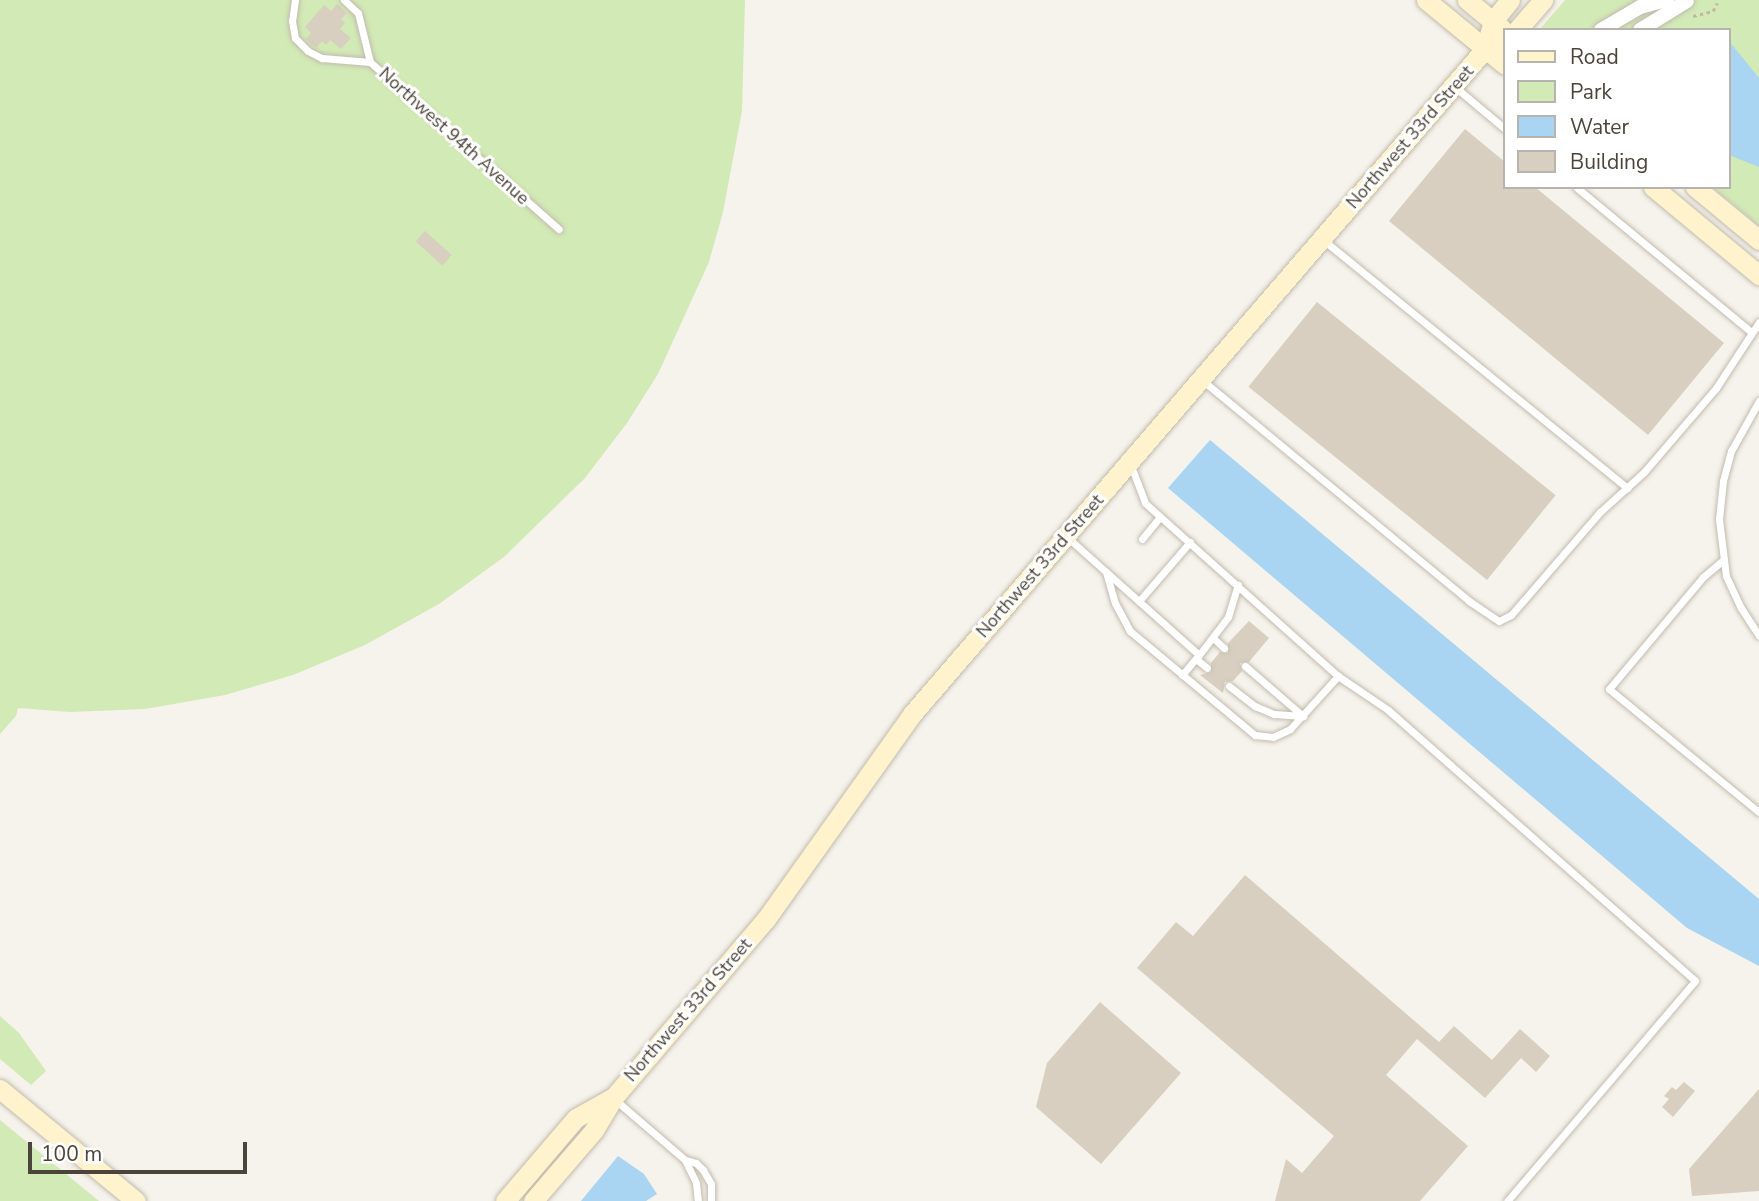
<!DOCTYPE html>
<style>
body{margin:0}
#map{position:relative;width:1759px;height:1201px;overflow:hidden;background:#f6f3ec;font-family:"Nunito Sans",sans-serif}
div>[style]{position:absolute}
.green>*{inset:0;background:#d2eab5}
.water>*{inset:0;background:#a9d4f2}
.building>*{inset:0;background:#d8cfc1;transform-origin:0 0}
.path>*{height:2.5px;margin-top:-1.25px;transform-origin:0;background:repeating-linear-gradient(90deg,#c4b79f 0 3.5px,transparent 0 7px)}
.roads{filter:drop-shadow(0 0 2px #c2bbae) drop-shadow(0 0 2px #c2bbae)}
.lane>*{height:7px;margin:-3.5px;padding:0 3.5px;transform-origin:3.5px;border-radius:3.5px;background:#fff}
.street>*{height:14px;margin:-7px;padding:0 7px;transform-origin:7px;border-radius:7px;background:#fff}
.secondary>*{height:19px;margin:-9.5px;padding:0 9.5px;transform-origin:9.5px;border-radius:9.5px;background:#fff3cd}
span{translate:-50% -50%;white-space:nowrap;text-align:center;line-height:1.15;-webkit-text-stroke:6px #fff;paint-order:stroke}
.street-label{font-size:18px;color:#4b4439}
.legend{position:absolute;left:1503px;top:28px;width:228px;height:161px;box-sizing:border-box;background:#fff;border:2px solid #b7b4b0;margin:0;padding:9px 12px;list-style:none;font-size:21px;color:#4b4439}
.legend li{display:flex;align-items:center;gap:14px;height:35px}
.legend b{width:35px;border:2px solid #b7b4b0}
.scale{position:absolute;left:28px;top:1142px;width:219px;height:32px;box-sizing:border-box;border:4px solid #4b4439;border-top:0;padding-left:9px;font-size:21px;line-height:24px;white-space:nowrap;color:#4b4439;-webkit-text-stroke:5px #fff;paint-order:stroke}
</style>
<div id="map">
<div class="green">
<div style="clip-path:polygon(0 0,745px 0,742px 111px,723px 212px,709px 262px,658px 374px,627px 423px,585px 478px,504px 557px,439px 604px,365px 645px,293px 675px,225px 695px,145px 709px,70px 712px,18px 708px,16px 716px,0 734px)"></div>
<div style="clip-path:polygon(1565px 0,1759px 0,1759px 226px,1712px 187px,1729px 187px,1729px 30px,1539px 30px)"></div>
<div style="clip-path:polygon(0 1016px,19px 1033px,46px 1071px,31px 1085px,0 1059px)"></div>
<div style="clip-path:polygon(0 1120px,99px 1201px,0 1201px)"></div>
</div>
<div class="water">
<div style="clip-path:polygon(1729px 41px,1759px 78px,1759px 167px,1729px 155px)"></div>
<div style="clip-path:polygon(1210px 440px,1759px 899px,1759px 966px,1687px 928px,1168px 488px)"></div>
<div style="clip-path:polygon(618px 1156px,644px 1174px,657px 1194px,646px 1201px,581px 1201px)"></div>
</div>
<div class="building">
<div style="clip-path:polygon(337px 4px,347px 13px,341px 19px,345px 23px,340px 29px,351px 38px,341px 49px,330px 40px,326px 45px,322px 41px,316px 48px,306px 39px,311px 33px,305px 27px,324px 5px,331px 11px)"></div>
<div style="clip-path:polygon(1465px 129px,1505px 162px,1505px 187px,1535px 187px,1724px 343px,1648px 435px,1389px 221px)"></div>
<div style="left:425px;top:231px;width:36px;height:14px;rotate:42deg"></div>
<div style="left:1317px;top:302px;width:307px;height:109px;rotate:39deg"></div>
<div style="clip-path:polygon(1249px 621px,1269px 638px,1249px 662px,1240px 663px,1242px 671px,1233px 681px,1225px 682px,1223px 693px,1200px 675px,1211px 672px,1211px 663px,1220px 652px,1228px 653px,1228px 643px)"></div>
<div style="clip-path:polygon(1245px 875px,1439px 1042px,1454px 1026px,1492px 1060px,1520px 1029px,1550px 1056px,1536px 1072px,1521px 1058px,1485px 1098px,1417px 1039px,1386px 1075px,1468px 1146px,1420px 1201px,1275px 1201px,1286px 1159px,1302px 1173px,1334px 1136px,1137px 968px,1176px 922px,1193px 936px)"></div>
<div style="clip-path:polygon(1100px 1002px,1181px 1073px,1101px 1164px,1036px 1107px,1047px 1063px)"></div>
<div style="clip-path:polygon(1684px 1082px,1695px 1091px,1673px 1117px,1662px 1107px,1669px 1099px,1664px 1096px,1672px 1087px,1676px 1090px)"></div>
<div style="clip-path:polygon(1759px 1089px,1759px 1191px,1692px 1196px,1689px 1169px)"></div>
</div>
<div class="path">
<div style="left:1693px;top:16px;width:21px;rotate:-14deg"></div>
<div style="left:1713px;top:11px;width:9px;rotate:-63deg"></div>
</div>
<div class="roads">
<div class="lane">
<div style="left:295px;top:0;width:21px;rotate:98deg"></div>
<div style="left:292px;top:21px;width:17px;rotate:80deg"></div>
<div style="left:295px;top:38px;width:18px;rotate:45deg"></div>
<div style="left:308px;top:51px;width:16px;rotate:27deg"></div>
<div style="left:322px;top:58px;width:48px;rotate:4.8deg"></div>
<div style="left:344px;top:0;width:19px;rotate:43deg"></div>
<div style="left:358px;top:13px;width:50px;rotate:76.2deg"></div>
<div style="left:370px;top:62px;width:252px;rotate:41.5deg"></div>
<div style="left:1455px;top:87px;width:65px;rotate:40deg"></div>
<div style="left:1576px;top:187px;width:227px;rotate:39.6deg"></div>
<div style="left:1322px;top:239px;width:394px;rotate:39.2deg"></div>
<div style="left:1202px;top:380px;width:347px;rotate:39.6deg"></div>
<div style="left:1469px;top:601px;width:36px;rotate:34deg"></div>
<div style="left:1499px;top:621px;width:13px;rotate:-27deg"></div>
<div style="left:1511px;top:615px;width:136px;rotate:-49.2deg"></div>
<div style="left:1600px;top:512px;width:59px;rotate:-42.3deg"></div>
<div style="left:1644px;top:472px;width:111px;rotate:-49.4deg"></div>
<div style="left:1716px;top:388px;width:79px;rotate:-56.9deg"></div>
<div style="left:1759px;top:401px;width:57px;rotate:119.2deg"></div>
<div style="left:1731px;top:451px;width:31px;rotate:105deg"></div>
<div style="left:1723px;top:481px;width:38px;rotate:96deg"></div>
<div style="left:1719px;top:519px;width:57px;rotate:83deg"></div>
<div style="left:1726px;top:576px;width:35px;rotate:65deg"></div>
<div style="left:1741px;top:608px;width:33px;rotate:57deg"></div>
<div style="left:1131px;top:466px;width:40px;rotate:69deg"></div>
<div style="left:1145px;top:503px;width:259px;rotate:41.9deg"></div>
<div style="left:1338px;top:676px;width:60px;rotate:34.2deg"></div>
<div style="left:1388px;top:710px;width:409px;rotate:41.4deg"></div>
<div style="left:1695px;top:981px;width:289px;rotate:130.5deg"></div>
<div style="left:1067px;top:537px;width:177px;rotate:41.8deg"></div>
<div style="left:1199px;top:655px;width:48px;rotate:-52.7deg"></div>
<div style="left:1228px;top:617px;width:34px;rotate:-73deg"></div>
<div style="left:1142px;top:539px;width:28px;rotate:-51deg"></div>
<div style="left:1722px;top:561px;width:25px;rotate:140deg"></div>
<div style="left:1703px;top:577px;width:146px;rotate:130deg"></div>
<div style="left:1609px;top:689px;width:194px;rotate:39.4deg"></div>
<div style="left:1106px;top:572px;width:32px;rotate:74deg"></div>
<div style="left:1115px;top:603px;width:32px;rotate:62deg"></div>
<div style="left:1130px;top:631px;width:163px;rotate:39.8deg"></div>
<div style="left:1255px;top:735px;width:18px;rotate:6deg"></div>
<div style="left:1273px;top:737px;width:19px;rotate:-25deg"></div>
<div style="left:1290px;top:729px;width:72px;rotate:-47.8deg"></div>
<div style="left:1139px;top:601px;width:78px;rotate:-49.2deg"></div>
<div style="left:1213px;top:638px;width:15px;rotate:42deg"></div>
<div style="left:1196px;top:659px;width:14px;rotate:39deg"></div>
<div style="left:1245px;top:666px;width:77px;rotate:40.8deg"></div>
<div style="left:1182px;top:675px;width:26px;rotate:-50deg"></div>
<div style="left:1229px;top:686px;width:33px;rotate:38deg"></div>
<div style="left:1255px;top:706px;width:21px;rotate:23deg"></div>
<div style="left:1274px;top:714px;width:29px;rotate:4deg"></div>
<div style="left:613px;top:1098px;width:95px;rotate:40.7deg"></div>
<div style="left:685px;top:1160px;width:11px;rotate:15deg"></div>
<div style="left:696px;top:1163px;width:10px;rotate:45deg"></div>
<div style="left:703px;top:1170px;width:16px;rotate:60deg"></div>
<div style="left:711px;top:1184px;width:17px;rotate:90deg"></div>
<div style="left:685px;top:1160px;width:25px;rotate:64deg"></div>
<div style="left:696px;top:1183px;width:18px;rotate:84deg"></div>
</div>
<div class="street">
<div style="left:1601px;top:30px;width:45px;rotate:-30.5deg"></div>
<div style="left:1640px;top:7px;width:28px;rotate:-15deg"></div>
<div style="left:1640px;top:30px;width:55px;rotate:-31.7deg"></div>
</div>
<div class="secondary">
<div style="left:1426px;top:0;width:102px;rotate:39.4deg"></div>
<div style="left:1467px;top:0;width:45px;rotate:39.6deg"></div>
<div style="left:1517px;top:30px;width:40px;rotate:-49deg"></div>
<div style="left:1485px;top:49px;width:29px;rotate:-74deg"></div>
<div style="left:1493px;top:21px;width:27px;rotate:-51deg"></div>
<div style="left:1653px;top:187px;width:138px;rotate:39.7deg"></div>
<div style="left:1695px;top:187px;width:83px;rotate:39.6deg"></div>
<div style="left:0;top:1089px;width:176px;rotate:39.5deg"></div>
<div style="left:505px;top:1201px;width:109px;rotate:-49.5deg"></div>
<div style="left:576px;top:1118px;width:41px;rotate:-29.1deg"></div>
<div style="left:533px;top:1201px;width:94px;rotate:-49.3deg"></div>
<div style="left:594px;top:1130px;width:37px;rotate:-59deg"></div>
<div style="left:613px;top:1098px;width:235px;rotate:-49.5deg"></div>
<div style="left:766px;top:919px;width:253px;rotate:-54.5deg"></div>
<div style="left:913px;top:713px;width:876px;rotate:-49.26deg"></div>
<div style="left:1485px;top:49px;width:22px;rotate:-27deg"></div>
</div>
</div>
<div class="street-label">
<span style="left:454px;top:136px;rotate:42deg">Northwest 94th Avenue</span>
<span style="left:1410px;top:137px;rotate:-49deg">Northwest 33rd Street</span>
<span style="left:1040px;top:566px;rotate:-49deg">Northwest 33rd Street</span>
<span style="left:688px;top:1010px;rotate:-49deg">Northwest 33rd Street</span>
</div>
<ul class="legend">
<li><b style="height:9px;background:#fff3cd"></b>Road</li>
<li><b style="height:19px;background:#d2eab5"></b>Park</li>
<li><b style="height:19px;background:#a9d4f2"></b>Water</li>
<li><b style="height:19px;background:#d8cfc1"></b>Building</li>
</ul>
<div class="scale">100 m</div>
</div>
